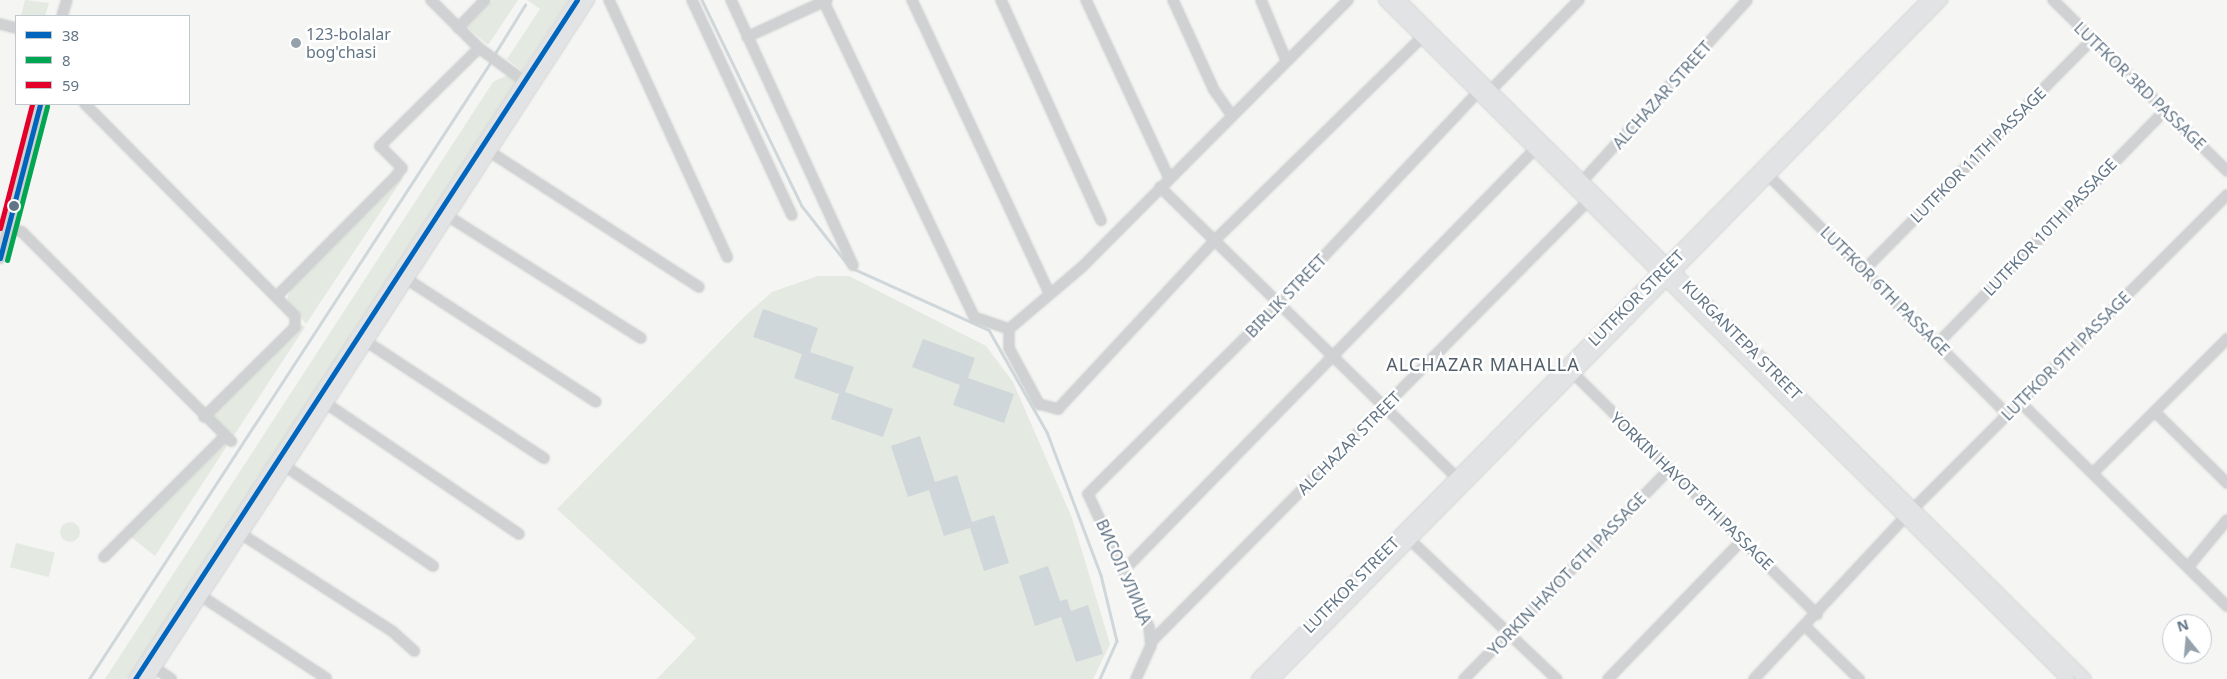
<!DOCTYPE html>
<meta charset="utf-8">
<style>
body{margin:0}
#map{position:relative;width:2227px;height:679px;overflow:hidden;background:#f5f5f3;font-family:"Noto Sans",sans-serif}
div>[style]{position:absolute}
.green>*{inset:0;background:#e4e9e1;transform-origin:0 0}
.round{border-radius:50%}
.water>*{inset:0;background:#cfd7da}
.stream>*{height:2.5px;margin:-1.25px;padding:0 1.25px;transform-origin:1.25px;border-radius:1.25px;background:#cfd7da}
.roads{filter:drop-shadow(0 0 1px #d0d2d2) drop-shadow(0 0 1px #d0d2d2)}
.minor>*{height:10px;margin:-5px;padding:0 5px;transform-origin:5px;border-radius:5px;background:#d0d1d2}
.major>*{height:12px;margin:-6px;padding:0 6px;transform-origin:6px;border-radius:6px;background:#e2e3e4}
.bus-1>*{height:5px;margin:-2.5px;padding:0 2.5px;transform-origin:2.5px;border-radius:2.5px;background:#0065bd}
.bus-2>*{height:5px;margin:-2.5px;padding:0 2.5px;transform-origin:2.5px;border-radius:2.5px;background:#00a651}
.bus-3>*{height:5px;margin:-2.5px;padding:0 2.5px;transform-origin:2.5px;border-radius:2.5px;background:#e4002b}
.dots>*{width:14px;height:14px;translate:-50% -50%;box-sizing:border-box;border:2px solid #fff;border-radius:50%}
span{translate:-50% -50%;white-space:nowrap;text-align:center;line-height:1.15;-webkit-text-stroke:5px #fff;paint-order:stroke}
.poi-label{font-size:16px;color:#627586}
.left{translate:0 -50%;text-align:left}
.street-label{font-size:16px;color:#627586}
.neighbourhood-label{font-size:18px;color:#515f6a;letter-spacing:1px}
.legend{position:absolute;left:15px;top:15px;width:175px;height:90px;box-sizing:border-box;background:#fff;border:1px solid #c0c8cf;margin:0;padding:6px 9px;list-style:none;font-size:15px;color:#627586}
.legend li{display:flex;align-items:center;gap:10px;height:25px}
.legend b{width:25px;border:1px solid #c0c8cf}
.north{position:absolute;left:2162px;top:614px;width:50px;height:50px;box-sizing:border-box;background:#fff;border:1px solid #c0c8cf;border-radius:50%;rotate:343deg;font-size:14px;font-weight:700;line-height:20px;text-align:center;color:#627586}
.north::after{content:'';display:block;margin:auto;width:18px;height:22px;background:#95a2ac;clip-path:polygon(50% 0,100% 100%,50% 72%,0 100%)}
</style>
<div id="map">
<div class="green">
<div style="clip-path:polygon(25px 0,49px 3px,45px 16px,21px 16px)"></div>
<div style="clip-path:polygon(493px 0,518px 0,488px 45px,467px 27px)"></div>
<div style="clip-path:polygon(527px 0,568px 0,522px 71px,507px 59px,540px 9px)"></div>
<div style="clip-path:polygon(507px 75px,516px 81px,127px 679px,105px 679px,493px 82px)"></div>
<div style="clip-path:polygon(402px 177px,403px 178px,306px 324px,287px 300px,290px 289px)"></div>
<div style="clip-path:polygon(818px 276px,849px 276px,986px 346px,1013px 382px,1072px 518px,1110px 644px,1093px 679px,657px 679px,696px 638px,557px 509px,745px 316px,772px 292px)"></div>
<div style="clip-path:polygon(302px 325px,305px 327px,155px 556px,131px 537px,231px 438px,212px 415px)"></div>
<div class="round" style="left:60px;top:522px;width:20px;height:20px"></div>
<div style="left:16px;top:543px;width:40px;height:25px;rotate:14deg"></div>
</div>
<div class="water">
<div style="clip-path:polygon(763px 309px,818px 328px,810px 352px,854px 367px,845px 392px,893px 409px,883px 437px,831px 419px,839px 394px,794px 378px,802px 354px,753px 337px)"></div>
<div style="clip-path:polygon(923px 339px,975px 358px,968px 378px,1014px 394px,1004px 423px,953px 405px,960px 385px,912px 367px)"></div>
<div style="clip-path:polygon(920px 436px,935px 482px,957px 475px,972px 522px,994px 515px,1009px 563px,984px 571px,970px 528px,944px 536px,929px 490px,908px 497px,891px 446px)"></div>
<div style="clip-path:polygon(1048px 566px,1060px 601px,1067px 599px,1071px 611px,1088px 605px,1103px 654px,1076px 662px,1061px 617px,1035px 626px,1019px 576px)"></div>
</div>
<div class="stream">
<div style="left:702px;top:0;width:229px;rotate:64.1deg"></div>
<div style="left:802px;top:206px;width:76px;rotate:51.9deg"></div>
<div style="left:494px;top:55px;width:59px;rotate:-58.2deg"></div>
<div style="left:854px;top:269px;width:148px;rotate:24.3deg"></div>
<div style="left:989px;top:330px;width:117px;rotate:60.4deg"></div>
<div style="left:1047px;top:432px;width:153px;rotate:69.3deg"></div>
<div style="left:1101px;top:575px;width:68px;rotate:76.4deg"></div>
<div style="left:1117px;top:641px;width:42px;rotate:114.1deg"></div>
<div style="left:89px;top:679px;width:739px;rotate:-56.93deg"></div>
</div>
<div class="roads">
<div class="minor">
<div style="left:431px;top:0;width:68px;rotate:45deg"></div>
<div style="left:479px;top:48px;width:56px;rotate:36.3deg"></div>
<div style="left:609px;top:0;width:283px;rotate:65.3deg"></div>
<div style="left:692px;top:0;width:237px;rotate:65.1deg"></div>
<div style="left:731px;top:0;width:292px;rotate:65.3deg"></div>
<div style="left:823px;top:0;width:351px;rotate:64.5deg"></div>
<div style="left:974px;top:317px;width:37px;rotate:19deg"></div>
<div style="left:1009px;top:329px;width:96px;rotate:-40.3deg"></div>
<div style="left:1082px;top:267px;width:377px;rotate:-45.1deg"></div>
<div style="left:912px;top:0;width:325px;rotate:64.9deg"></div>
<div style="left:1001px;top:0;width:242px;rotate:65.6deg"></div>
<div style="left:1086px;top:0;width:194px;rotate:65deg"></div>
<div style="left:1173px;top:0;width:99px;rotate:65.5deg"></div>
<div style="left:1214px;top:90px;width:29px;rotate:55deg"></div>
<div style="left:1261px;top:0;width:65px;rotate:67.4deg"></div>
<div style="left:2053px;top:0;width:244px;rotate:44.5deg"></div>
<div style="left:62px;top:16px;width:17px;rotate:-73deg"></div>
<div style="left:0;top:24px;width:16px;rotate:14deg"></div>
<div style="left:458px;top:28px;width:39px;rotate:-46deg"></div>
<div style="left:747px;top:37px;width:88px;rotate:-24.8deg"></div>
<div style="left:1486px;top:95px;width:133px;rotate:-45.6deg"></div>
<div style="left:85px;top:104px;width:298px;rotate:45.3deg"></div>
<div style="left:295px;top:316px;width:11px;rotate:90deg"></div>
<div style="left:295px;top:327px;width:128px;rotate:135.3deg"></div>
<div style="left:484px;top:148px;width:256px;rotate:32.9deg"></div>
<div style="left:1764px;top:171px;width:344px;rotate:45deg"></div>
<div style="left:1578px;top:186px;width:251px;rotate:-47.7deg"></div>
<div style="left:1160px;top:187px;width:423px;rotate:44.4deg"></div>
<div style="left:443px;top:213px;width:234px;rotate:32.3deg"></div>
<div style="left:0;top:224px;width:23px;rotate:20deg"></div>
<div style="left:22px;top:232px;width:296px;rotate:45deg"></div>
<div style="left:0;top:258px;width:159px;rotate:-75.4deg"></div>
<div style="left:1864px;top:270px;width:324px;rotate:-45.3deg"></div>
<div style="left:402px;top:276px;width:231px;rotate:33deg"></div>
<div style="left:277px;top:296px;width:168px;rotate:-45.2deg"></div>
<div style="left:395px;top:177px;width:11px;rotate:-52deg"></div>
<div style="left:402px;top:168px;width:31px;rotate:-135deg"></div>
<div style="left:380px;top:146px;width:139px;rotate:-44.7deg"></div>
<div style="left:1009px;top:329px;width:19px;rotate:90deg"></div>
<div style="left:1009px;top:348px;width:64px;rotate:61.8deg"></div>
<div style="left:1039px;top:404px;width:20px;rotate:15deg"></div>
<div style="left:1058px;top:409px;width:231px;rotate:-47.1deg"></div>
<div style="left:1215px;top:240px;width:290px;rotate:-44.4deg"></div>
<div style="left:361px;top:338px;width:219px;rotate:33.3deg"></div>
<div style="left:1937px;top:344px;width:325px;rotate:-45.7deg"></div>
<div style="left:1569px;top:369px;width:349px;rotate:44.7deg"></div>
<div style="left:321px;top:400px;width:239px;rotate:34.1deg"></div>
<div style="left:2020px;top:402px;width:291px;rotate:44.6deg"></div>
<div style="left:2156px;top:413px;width:100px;rotate:44.6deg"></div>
<div style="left:279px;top:462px;width:186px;rotate:34deg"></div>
<div style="left:2093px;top:473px;width:190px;rotate:-45deg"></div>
<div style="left:235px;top:530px;width:187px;rotate:32.8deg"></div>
<div style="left:392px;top:631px;width:30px;rotate:42deg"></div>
<div style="left:1405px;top:535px;width:209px;rotate:43.5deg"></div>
<div style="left:104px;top:557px;width:170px;rotate:-45deg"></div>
<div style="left:2188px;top:567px;width:61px;rotate:-50.3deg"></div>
<div style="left:1124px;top:570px;width:588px;rotate:-45.69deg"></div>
<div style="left:195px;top:592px;width:157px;rotate:33.3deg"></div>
<div style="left:1805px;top:626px;width:76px;rotate:44.5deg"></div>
<div style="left:1151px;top:642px;width:621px;rotate:-45.26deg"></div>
<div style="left:149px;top:664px;width:27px;rotate:34deg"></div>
<div style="left:1136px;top:679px;width:36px;rotate:-66deg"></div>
<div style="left:1151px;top:646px;width:19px;rotate:-96deg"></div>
<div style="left:1149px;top:627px;width:146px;rotate:-114.6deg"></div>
<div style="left:1088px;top:494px;width:271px;rotate:-44.9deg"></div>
<div style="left:1280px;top:303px;width:289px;rotate:-46.8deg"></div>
<div style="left:1464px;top:679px;width:293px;rotate:-45.6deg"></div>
<div style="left:1608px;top:679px;width:194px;rotate:-46deg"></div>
<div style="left:1754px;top:679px;width:223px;rotate:-47deg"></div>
<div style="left:1906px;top:516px;width:454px;rotate:-45deg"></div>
</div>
<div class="major">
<div style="left:1385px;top:0;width:963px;rotate:44.83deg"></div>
<div style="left:1399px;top:0;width:965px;rotate:44.71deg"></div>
<div style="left:135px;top:679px;width:810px;rotate:-56.94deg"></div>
<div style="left:147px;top:679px;width:810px;rotate:-57deg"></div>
<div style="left:1258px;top:679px;width:954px;rotate:-45.38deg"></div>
<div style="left:1273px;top:679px;width:953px;rotate:-45.47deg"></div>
</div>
</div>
<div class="bus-1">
<div style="left:0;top:258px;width:159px;rotate:-75.4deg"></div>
<div style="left:135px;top:679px;width:810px;rotate:-56.94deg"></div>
</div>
<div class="bus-2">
<div style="left:7px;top:260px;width:159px;rotate:-75.4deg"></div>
</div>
<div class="bus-3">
<div style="left:0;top:228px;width:128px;rotate:-75.5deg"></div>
</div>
<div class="dots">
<div style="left:296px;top:43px;background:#95a2ac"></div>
<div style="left:14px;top:206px;background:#627586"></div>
</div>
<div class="poi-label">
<span class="left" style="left:306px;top:43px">123-bolalar<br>bog'chasi</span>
</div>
<div class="street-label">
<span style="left:2140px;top:86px;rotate:44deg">LUTFKOR 3RD PASSAGE</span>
<span style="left:1662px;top:95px;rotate:-48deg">ALCHAZAR STREET</span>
<span style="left:1978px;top:155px;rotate:-45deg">LUTFKOR 11TH PASSAGE</span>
<span style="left:2050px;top:227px;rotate:-46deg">LUTFKOR 10TH PASSAGE</span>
<span style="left:1885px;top:291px;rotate:45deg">LUTFKOR 6TH PASSAGE</span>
<span style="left:1286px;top:296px;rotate:-46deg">BIRLIK STREET</span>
<span style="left:1636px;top:298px;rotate:-45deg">LUTFKOR STREET</span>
<span style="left:1742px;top:340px;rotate:45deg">KURGANTEPA STREET</span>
<span style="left:2066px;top:356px;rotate:-45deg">LUTFKOR 9TH PASSAGE</span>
<span style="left:1349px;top:443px;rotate:-45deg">ALCHAZAR STREET</span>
<span style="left:1692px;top:491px;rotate:44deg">YORKIN HAYOT 8TH PASSAGE</span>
<span style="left:1124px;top:572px;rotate:66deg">ВИСОЛ УЛИЦА</span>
<span style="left:1567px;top:574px;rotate:-46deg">YORKIN HAYOT 6TH PASSAGE</span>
<span style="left:1351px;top:585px;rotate:-45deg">LUTFKOR STREET</span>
</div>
<div class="neighbourhood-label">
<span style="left:1483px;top:364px">ALCHAZAR MAHALLA</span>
</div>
<ul class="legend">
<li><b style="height:6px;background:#0065bd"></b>38</li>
<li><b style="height:6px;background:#00a651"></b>8</li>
<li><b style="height:6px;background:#e4002b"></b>59</li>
</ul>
<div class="north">N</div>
</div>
